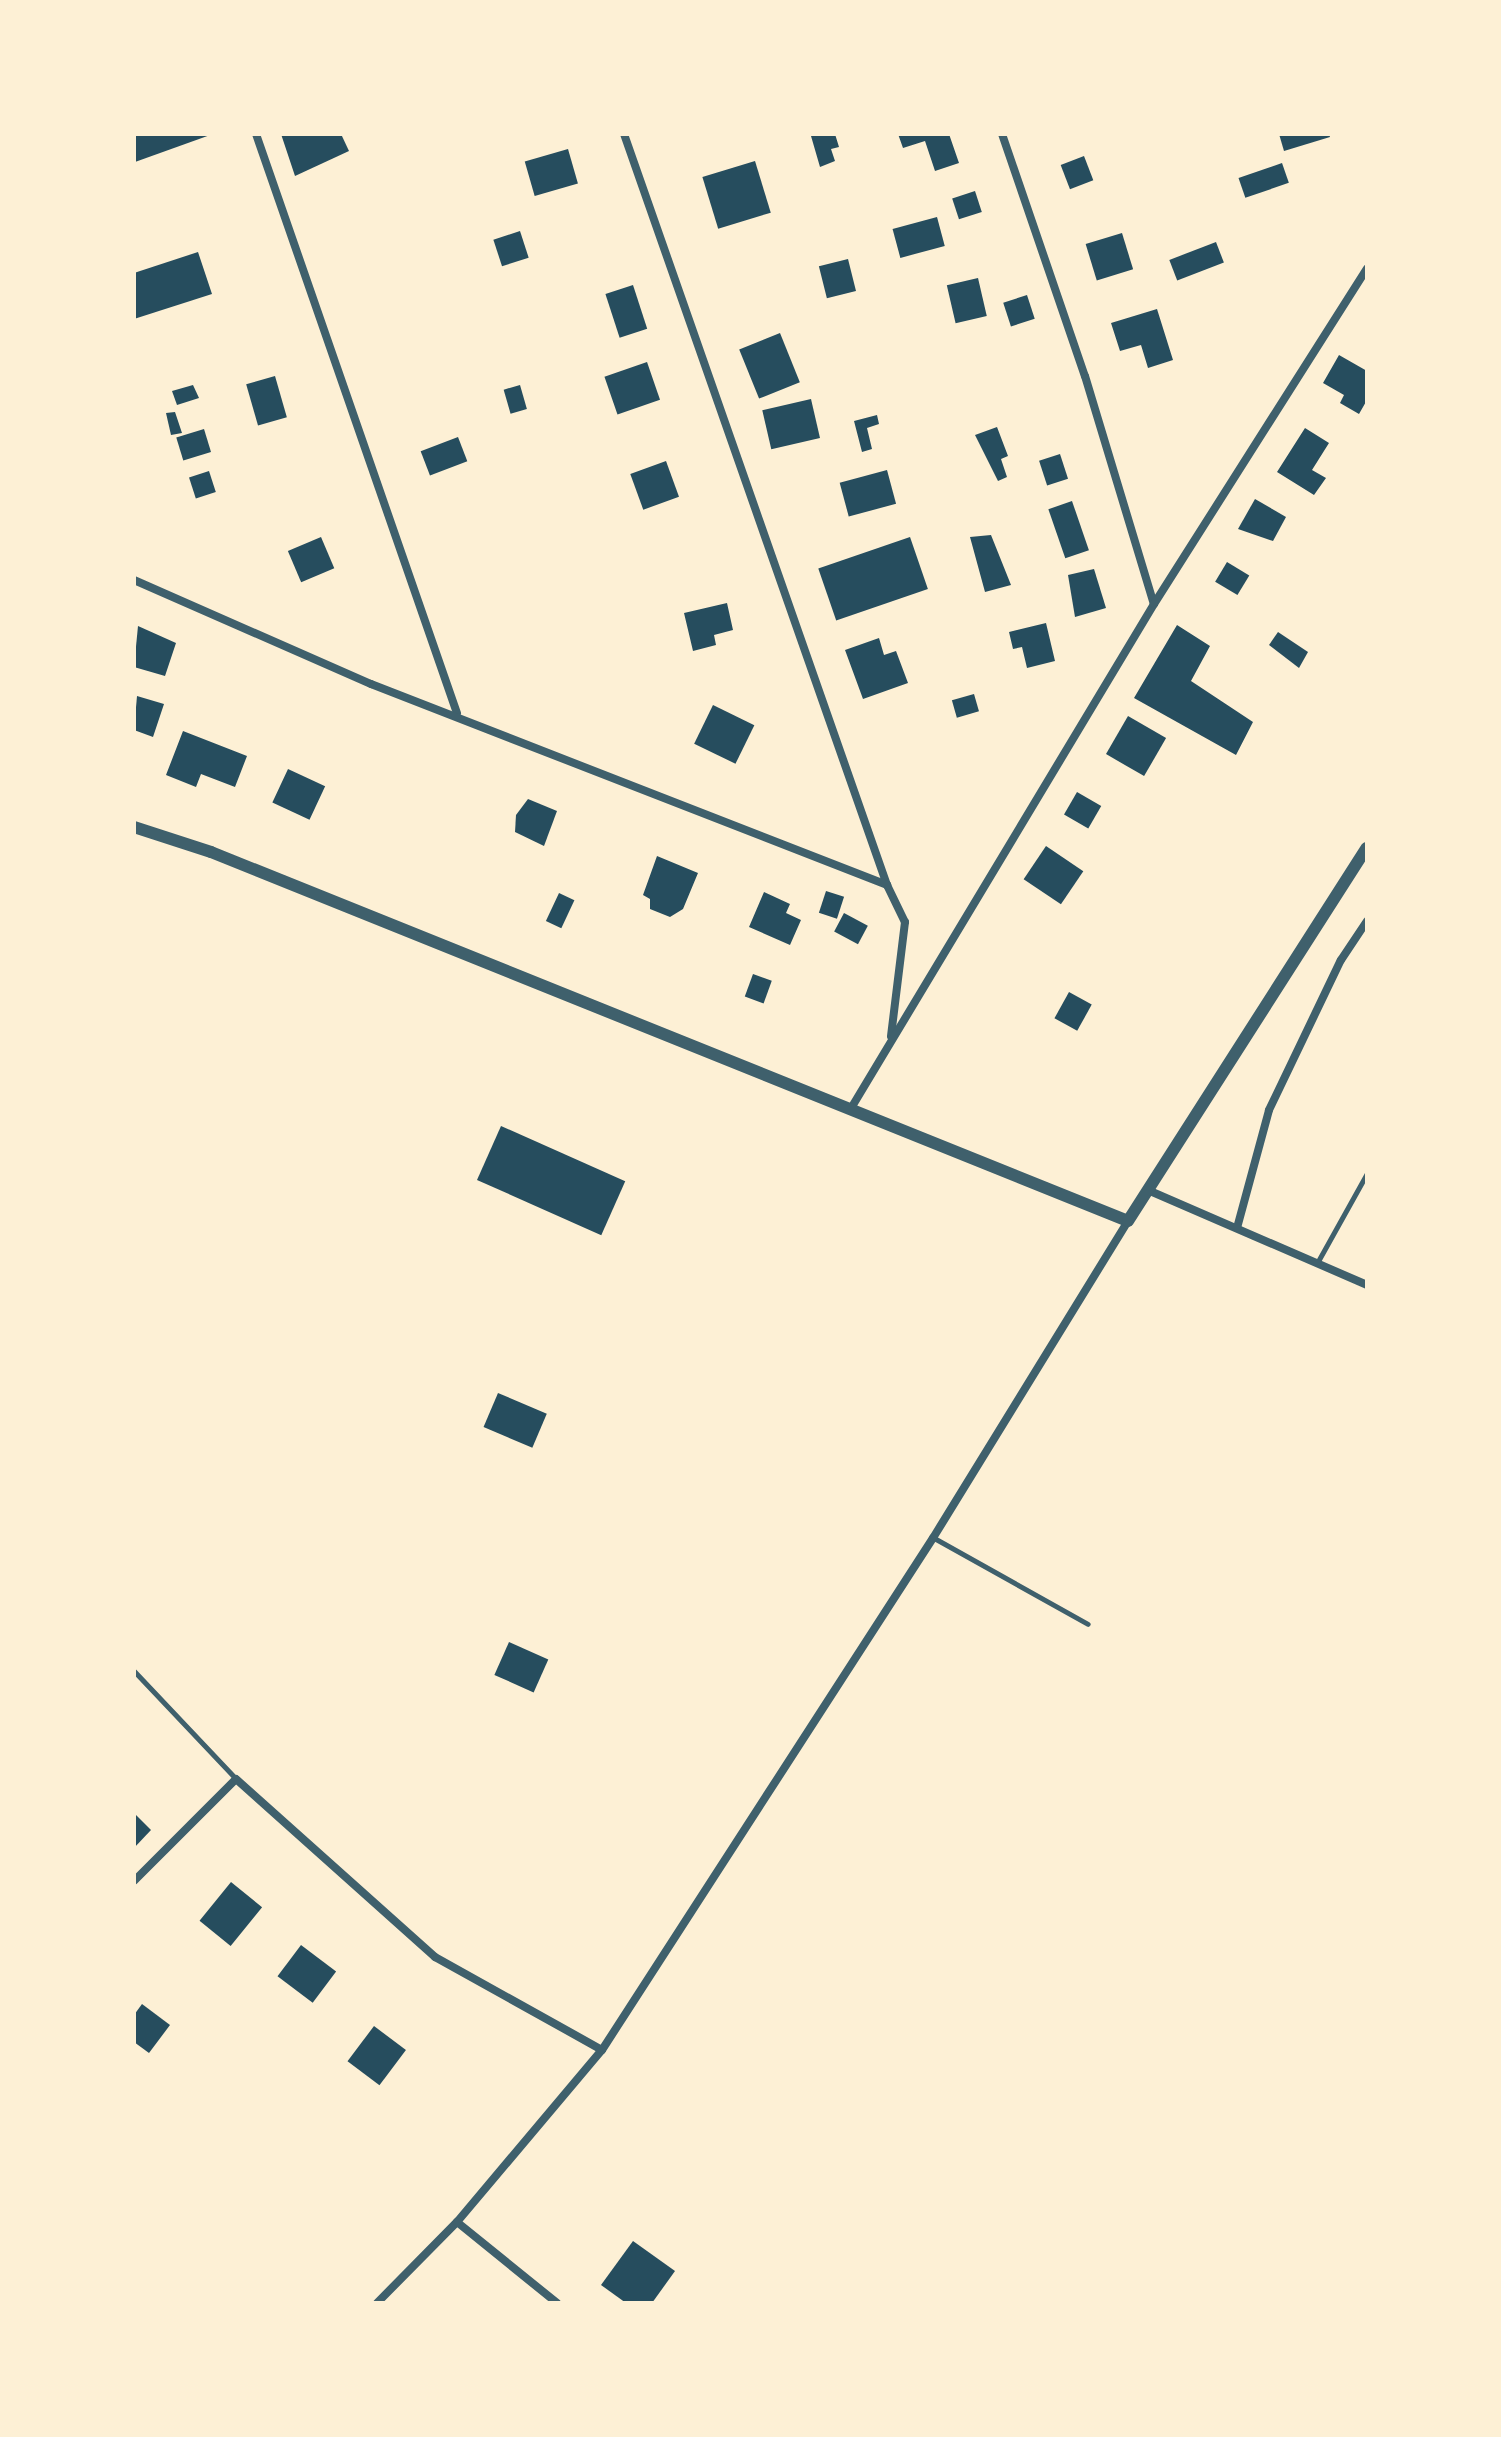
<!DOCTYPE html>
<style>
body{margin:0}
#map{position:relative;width:1501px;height:2437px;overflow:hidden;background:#fdf0d5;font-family:"Sofia Sans Condensed",sans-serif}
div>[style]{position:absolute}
.building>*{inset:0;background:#264d5e;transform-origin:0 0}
.service>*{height:5px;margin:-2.5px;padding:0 2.5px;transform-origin:2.5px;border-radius:2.5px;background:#3f606c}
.minor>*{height:8px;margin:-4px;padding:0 4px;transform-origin:4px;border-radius:4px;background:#3f606c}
.tertiary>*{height:12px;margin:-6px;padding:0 6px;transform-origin:6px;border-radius:6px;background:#3f606c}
span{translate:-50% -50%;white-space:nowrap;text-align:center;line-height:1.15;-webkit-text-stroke:6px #fdf0d5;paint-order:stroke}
.frame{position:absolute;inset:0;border:136px solid #fdf0d5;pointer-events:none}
</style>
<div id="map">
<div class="building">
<div style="clip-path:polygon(134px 134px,213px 134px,135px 162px)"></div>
<div style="clip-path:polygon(281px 134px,341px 134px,349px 151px,295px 176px)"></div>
<div style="clip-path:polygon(835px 134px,839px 147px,831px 149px,835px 161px,820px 167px,811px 136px)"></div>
<div style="clip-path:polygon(898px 134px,949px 134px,959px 163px,935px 171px,925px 141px,903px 148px)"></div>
<div style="clip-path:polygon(1279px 134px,1329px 134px,1330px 137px,1284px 151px)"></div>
<div style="left:568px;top:149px;width:36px;height:45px;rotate:74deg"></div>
<div style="left:1084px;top:156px;width:26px;height:25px;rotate:69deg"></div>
<div style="left:755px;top:161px;width:54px;height:55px;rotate:73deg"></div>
<div style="left:1282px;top:163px;width:21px;height:46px;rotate:71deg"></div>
<div style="left:975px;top:191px;width:22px;height:24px;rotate:72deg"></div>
<div style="left:937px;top:217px;width:30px;height:46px;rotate:75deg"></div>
<div style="left:520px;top:231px;width:28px;height:28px;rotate:72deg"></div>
<div style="left:1122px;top:233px;width:38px;height:38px;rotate:73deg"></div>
<div style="left:1216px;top:242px;width:22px;height:50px;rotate:69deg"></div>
<div style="clip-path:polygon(198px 252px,212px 294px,134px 319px,134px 273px)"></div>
<div style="left:848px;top:259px;width:33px;height:30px;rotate:76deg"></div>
<div style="left:978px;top:278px;width:39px;height:32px;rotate:77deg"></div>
<div style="left:633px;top:285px;width:46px;height:29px;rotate:72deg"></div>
<div style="left:1027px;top:295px;width:25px;height:25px;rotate:72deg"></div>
<div style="clip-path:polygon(1157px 309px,1173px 360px,1148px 368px,1141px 345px,1120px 351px,1111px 323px)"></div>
<div style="left:780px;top:333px;width:53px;height:44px;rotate:68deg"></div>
<div style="clip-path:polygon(1339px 355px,1367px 371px,1367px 400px,1359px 414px,1340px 403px,1344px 395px,1323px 383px)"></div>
<div style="left:647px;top:362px;width:40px;height:45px;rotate:71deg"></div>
<div style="left:275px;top:376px;width:43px;height:30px;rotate:74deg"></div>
<div style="clip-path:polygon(193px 385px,199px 398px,177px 405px,172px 391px)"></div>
<div style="left:520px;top:385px;width:25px;height:17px;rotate:74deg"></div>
<div style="left:811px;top:399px;width:40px;height:50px;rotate:77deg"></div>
<div style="clip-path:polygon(175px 412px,182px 433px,171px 435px,166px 413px)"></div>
<div style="clip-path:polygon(877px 415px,879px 424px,867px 428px,872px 449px,862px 452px,854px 421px)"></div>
<div style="clip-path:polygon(997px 427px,1008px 456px,1001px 459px,1007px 477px,998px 481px,975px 435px)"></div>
<div style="clip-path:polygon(1305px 428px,1329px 443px,1312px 470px,1326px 478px,1314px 495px,1277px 472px)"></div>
<div style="left:204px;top:429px;width:24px;height:29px;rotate:73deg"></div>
<div style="left:458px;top:437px;width:26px;height:40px;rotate:69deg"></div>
<div style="left:1060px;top:454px;width:26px;height:22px;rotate:72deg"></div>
<div style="left:666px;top:461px;width:38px;height:38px;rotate:70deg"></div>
<div style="left:887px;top:470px;width:35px;height:49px;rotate:75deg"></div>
<div style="left:209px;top:471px;width:22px;height:21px;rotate:72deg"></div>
<div style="clip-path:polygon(1255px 499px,1286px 517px,1273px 541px,1238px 529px)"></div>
<div style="left:1072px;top:501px;width:52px;height:25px;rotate:71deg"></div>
<div style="clip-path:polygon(991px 535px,1011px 585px,985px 592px,970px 537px)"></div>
<div style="left:321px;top:537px;width:34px;height:36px;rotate:67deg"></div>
<div style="left:910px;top:537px;width:55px;height:97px;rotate:71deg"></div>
<div style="left:1227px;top:562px;width:26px;height:23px;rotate:31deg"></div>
<div style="clip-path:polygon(1094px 569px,1106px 608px,1075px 617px,1068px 575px)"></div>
<div style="clip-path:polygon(727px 603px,733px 630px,714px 635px,716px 645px,693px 651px,684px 613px)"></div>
<div style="clip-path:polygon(1046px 623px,1055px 661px,1027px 668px,1022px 647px,1013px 649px,1009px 632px)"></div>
<div style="clip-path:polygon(1177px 625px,1210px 646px,1191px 681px,1253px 722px,1236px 755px,1134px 698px)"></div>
<div style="clip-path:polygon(138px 626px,176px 643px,165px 676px,134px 667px)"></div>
<div style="clip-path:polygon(1278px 632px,1308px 652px,1299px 668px,1269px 645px)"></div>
<div style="clip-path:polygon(879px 638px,884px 655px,896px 651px,908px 683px,863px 699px,845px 650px)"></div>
<div style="left:974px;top:694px;width:18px;height:23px;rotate:74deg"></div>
<div style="clip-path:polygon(137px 696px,164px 704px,153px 737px,134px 730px)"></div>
<div style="left:713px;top:705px;width:46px;height:43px;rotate:26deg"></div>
<div style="left:1128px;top:716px;width:44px;height:44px;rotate:30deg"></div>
<div style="clip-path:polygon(183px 731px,247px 756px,235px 787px,201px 774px,196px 787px,166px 775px)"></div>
<div style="left:288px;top:769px;width:41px;height:37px;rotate:25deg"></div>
<div style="left:1077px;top:792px;width:28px;height:26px;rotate:30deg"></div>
<div style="clip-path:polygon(528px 799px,557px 811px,544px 846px,515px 832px,516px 815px)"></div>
<div style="left:1046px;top:846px;width:45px;height:40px;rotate:34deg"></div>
<div style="clip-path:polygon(657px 856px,698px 873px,683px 909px,670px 917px,650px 909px,650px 899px,643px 895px)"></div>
<div style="left:826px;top:891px;width:19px;height:23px;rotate:18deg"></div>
<div style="clip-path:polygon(764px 892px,790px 904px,786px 913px,801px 920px,790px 945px,749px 927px)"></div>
<div style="left:559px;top:893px;width:17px;height:31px;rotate:25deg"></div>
<div style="left:844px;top:913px;width:27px;height:21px;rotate:28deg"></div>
<div style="left:753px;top:974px;width:20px;height:24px;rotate:20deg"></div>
<div style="left:1069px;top:992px;width:26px;height:30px;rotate:29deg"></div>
<div style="left:501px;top:1126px;width:136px;height:59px;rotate:24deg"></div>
<div style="left:498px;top:1393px;width:53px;height:37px;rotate:23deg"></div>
<div style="left:509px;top:1642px;width:43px;height:36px;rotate:24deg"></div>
<div style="clip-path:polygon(134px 1813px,151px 1830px,134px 1848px)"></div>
<div style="left:231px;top:1882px;width:40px;height:50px;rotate:39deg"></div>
<div style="left:301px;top:1945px;width:44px;height:39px;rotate:37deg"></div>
<div style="clip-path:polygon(142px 2004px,170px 2025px,149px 2053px,134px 2042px,134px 2015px)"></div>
<div style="left:374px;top:2026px;width:40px;height:44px;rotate:37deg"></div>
<div style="clip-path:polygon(633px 2241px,675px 2271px,652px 2303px,626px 2303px,601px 2285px)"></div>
</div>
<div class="service">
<div style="left:1317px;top:1263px;width:103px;rotate:-60.9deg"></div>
<div style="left:934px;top:1538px;width:176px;rotate:29.2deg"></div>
<div style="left:134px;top:1671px;width:149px;rotate:46.6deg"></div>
</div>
<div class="minor">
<div style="left:256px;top:134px;width:613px;rotate:70.86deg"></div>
<div style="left:624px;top:134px;width:796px;rotate:70.7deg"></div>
<div style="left:887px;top:885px;width:41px;rotate:64.1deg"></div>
<div style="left:905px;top:922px;width:115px;rotate:97deg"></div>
<div style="left:1002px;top:134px;width:256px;rotate:71.1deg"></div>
<div style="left:1085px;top:376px;width:238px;rotate:73.2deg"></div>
<div style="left:134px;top:580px;width:259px;rotate:23.7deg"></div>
<div style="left:371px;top:684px;width:554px;rotate:21.28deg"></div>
<div style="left:850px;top:1110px;width:590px;rotate:-59deg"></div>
<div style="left:1154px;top:604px;width:397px;rotate:-57.6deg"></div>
<div style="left:1150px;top:1191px;width:236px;rotate:23.4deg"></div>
<div style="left:1237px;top:1228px;width:122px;rotate:-74.8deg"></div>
<div style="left:1269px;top:1110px;width:166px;rotate:-64.4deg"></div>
<div style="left:1341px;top:960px;width:47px;rotate:-56.3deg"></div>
<div style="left:134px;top:1881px;width:144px;rotate:-45deg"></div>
<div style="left:236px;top:1779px;width:267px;rotate:41.8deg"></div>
<div style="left:435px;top:1957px;width:191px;rotate:29.1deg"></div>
<div style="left:457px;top:2222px;width:129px;rotate:39deg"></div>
<div style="left:377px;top:2303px;width:114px;rotate:-45.4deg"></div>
<div style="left:457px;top:2222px;width:225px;rotate:-49.9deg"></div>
<div style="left:602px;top:2050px;width:610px;rotate:-57.12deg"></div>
<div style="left:933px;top:1538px;width:372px;rotate:-58.4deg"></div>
</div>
<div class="tertiary">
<div style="left:134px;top:827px;width:81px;rotate:18deg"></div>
<div style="left:211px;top:852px;width:988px;rotate:21.92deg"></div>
<div style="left:1128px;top:1221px;width:443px;rotate:-57.4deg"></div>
</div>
<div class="frame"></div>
</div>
